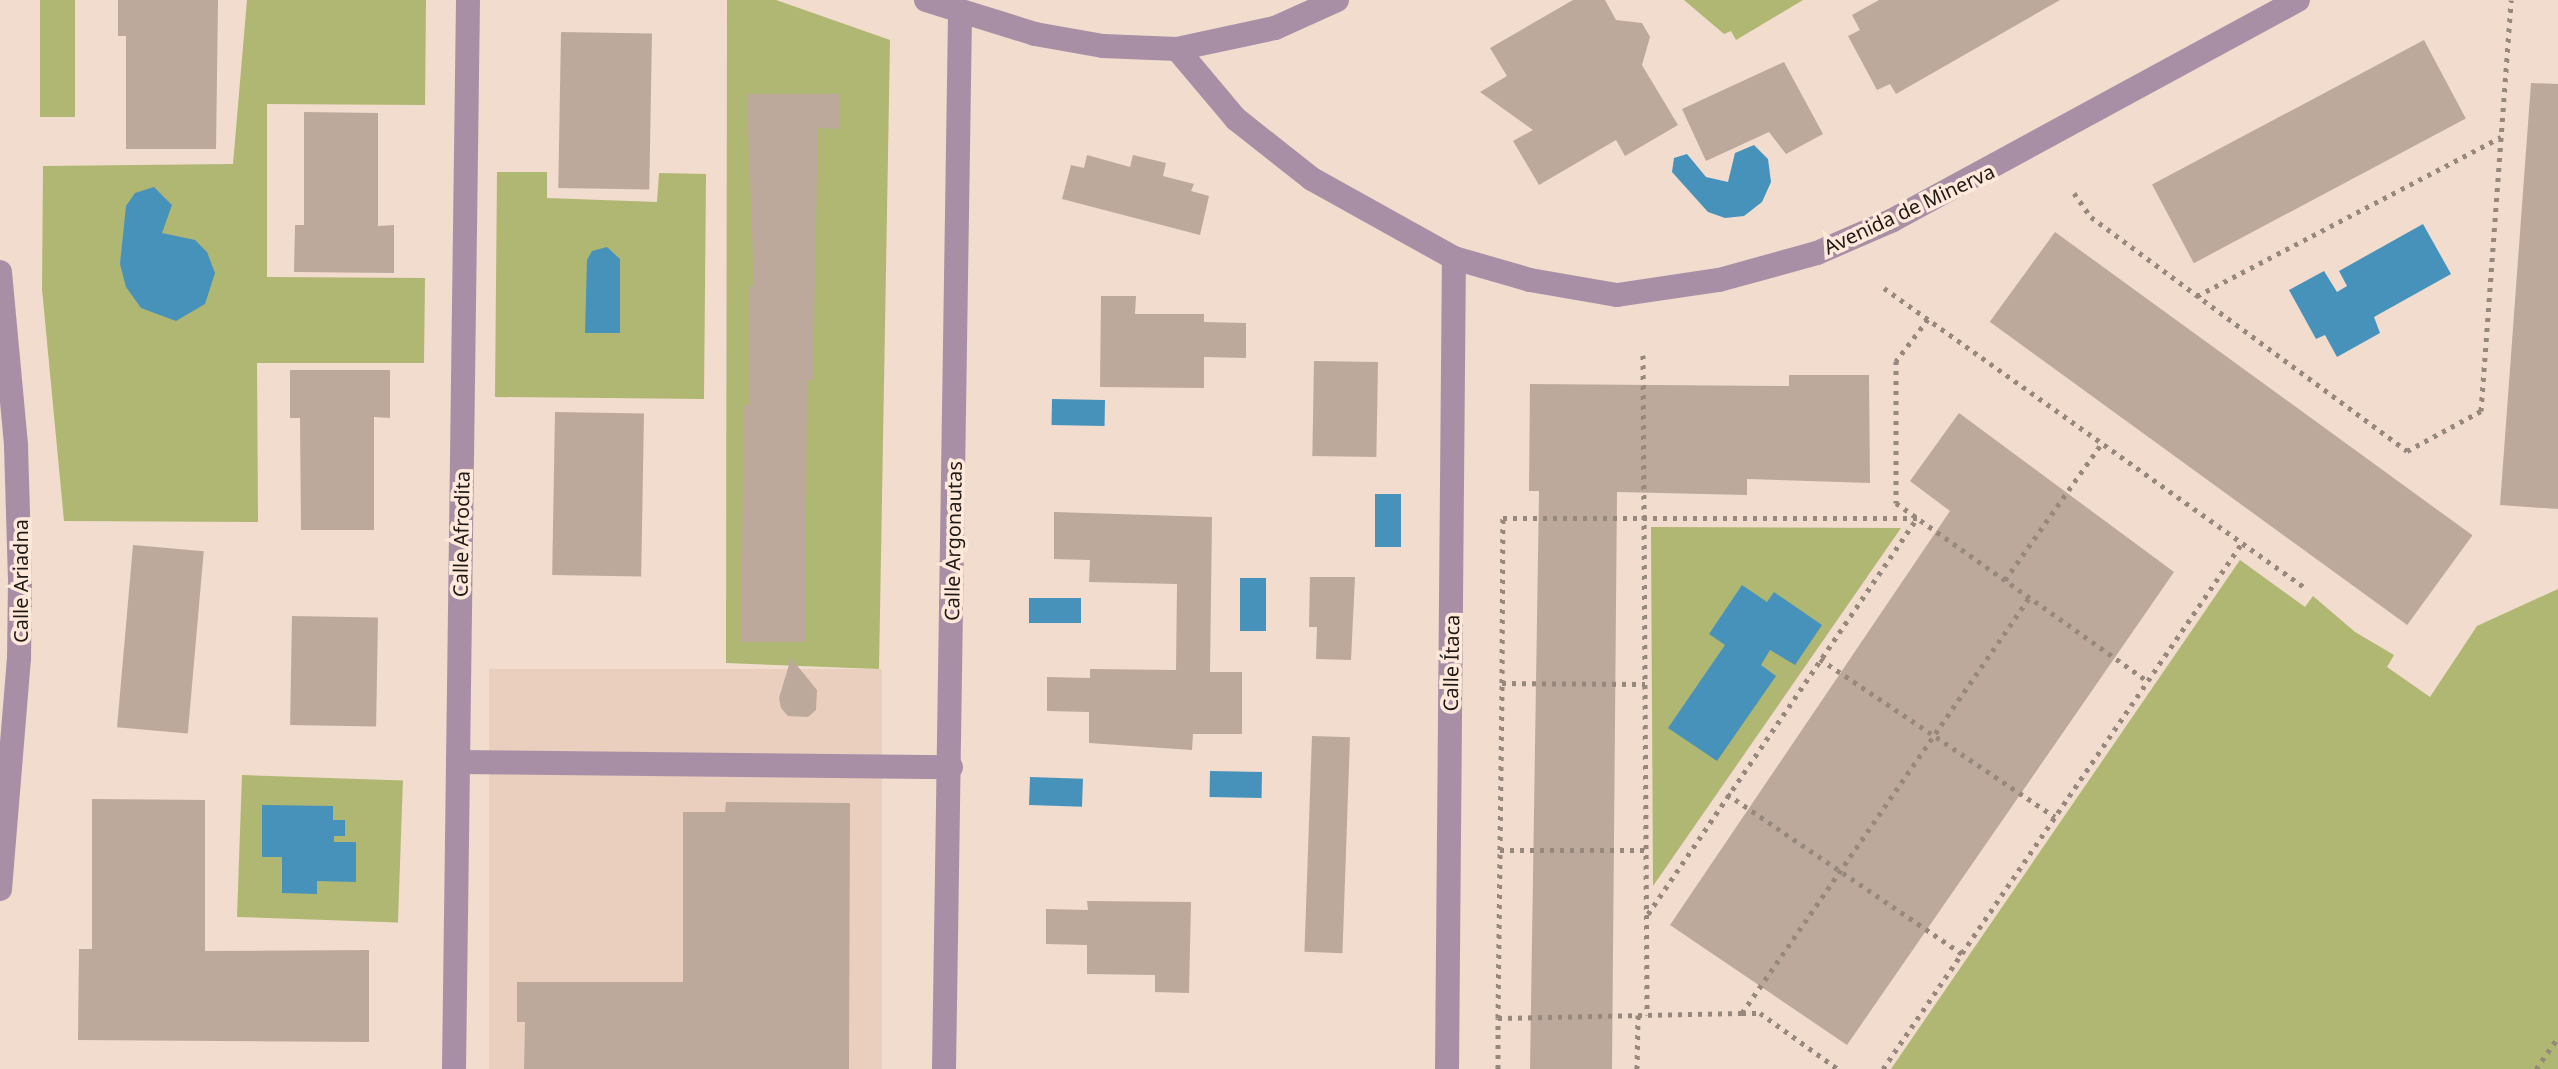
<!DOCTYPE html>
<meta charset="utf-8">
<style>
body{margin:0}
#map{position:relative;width:2558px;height:1069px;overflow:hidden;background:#f1dcce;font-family:"Noto Sans",sans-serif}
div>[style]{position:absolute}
.built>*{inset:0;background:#eacfbe;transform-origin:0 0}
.green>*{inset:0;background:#afb772;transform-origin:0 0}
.water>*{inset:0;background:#4792bb;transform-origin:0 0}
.building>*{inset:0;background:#bda99c;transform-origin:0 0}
.path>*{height:5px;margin-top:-2.5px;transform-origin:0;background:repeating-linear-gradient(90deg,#97887e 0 4px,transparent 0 10px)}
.minor>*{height:24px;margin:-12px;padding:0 12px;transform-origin:12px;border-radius:12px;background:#a88fa6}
span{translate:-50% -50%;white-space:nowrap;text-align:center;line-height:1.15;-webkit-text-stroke:7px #fee9db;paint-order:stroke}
.street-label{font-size:20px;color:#201814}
</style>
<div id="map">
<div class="built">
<div style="left:489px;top:669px;width:393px;height:400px"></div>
</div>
<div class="green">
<div style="left:40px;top:0;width:35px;height:117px"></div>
<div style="clip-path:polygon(247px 0,426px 0,425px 105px,267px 104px,267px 277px,425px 278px,424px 363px,257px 363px,258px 522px,64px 521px,42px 289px,43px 166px,233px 164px)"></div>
<div style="clip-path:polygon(727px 0,776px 0,890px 40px,879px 669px,726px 663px)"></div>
<div style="clip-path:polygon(1684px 0,1803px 0,1736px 40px,1731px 31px,1724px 34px)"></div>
<div style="clip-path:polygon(497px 172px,547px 172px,547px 198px,657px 202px,659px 173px,706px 174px,704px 399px,495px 397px)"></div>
<div style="clip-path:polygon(1651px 527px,1901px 528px,1653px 886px)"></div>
<div style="clip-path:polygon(2240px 560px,2305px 607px,2313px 596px,2355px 632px,2394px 655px,2387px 667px,2430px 697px,2477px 626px,2558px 589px,2558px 1069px,1891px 1069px)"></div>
<div style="left:242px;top:775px;width:161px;height:142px;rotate:2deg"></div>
</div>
<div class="water">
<div style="clip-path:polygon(1754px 145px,1768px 159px,1771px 182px,1762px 202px,1744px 216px,1725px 218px,1708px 212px,1672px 172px,1674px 158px,1687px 154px,1706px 177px,1728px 182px,1735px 153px)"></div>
<div style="clip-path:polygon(154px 187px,172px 205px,162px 233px,195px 240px,207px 252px,215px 273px,205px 304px,176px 321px,141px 308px,126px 287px,120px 264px,126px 206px,135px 193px)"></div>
<div style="clip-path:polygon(2423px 224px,2451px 274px,2374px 317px,2380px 333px,2337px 357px,2325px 335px,2316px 339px,2289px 290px,2324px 271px,2337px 292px,2347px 286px,2339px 271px)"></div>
<div style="clip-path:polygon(607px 247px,620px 259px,620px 333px,585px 333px,587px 260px,592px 251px)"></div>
<div style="left:1052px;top:399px;width:53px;height:26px;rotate:1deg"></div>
<div style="left:1375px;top:494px;width:26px;height:53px"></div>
<div style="left:1240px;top:578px;width:26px;height:53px"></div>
<div style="clip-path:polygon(1742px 585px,1767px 602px,1774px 592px,1822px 625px,1795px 665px,1770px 650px,1761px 665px,1776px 676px,1717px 761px,1668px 728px,1725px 645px,1709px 634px)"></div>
<div style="left:1029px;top:598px;width:52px;height:25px"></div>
<div style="left:1210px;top:771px;width:52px;height:26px;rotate:1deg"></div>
<div style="left:1030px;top:777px;width:53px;height:28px;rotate:2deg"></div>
<div style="clip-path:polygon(262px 805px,333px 806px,333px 820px,345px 820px,345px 836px,334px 836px,334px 842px,356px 842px,356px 882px,317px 881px,317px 894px,282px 893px,282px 857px,262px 857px)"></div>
</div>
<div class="building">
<div style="clip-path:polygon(118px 0,218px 0,216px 149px,126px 149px,126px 36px,118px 36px)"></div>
<div style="clip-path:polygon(1573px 0,1605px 0,1616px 20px,1642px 23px,1650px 37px,1642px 65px,1678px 125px,1625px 156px,1616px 140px,1539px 185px,1513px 141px,1533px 130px,1480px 92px,1507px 76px,1490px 48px)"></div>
<div style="clip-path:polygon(1879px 0,2060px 0,1896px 94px,1890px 84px,1877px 90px,1848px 36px,1860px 30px,1852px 15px)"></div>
<div style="left:561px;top:32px;width:91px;height:156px;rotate:1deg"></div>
<div style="left:2424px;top:40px;width:89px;height:308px;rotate:62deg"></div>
<div style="clip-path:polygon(1784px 62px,1823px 134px,1786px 154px,1769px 132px,1706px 161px,1682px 109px)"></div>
<div style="clip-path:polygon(2531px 83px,2558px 84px,2558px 509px,2500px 505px)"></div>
<div style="clip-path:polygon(747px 94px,839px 94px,839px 129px,818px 128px,813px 380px,807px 380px,805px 642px,741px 642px,744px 405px,749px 405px,750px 286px,754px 286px)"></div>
<div style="clip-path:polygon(304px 112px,378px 113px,378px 226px,394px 225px,394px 273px,294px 272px,295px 225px,304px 225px)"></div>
<div style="clip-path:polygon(1087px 155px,1130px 167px,1133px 155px,1166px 163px,1163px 176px,1194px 184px,1191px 191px,1209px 196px,1200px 235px,1062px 199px,1071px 165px,1084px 168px)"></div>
<div style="left:2055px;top:232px;width:516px;height:111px;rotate:36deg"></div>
<div style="clip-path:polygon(1101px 296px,1136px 296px,1135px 314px,1204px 314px,1204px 322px,1246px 323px,1246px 358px,1204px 357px,1204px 388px,1100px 387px)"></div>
<div style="left:1314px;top:361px;width:64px;height:95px;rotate:1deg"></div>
<div style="clip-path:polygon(290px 370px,390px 370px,390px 418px,374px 417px,374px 530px,301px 530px,300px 418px,290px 418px)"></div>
<div style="clip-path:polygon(1789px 375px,1869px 375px,1870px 483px,1747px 479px,1747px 495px,1617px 492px,1612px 1069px,1530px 1069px,1539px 491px,1529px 491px,1530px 384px,1789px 386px)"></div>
<div style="left:555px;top:412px;width:89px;height:163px;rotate:1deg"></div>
<div style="clip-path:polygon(1959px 413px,2174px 572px,1847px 1045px,1670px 925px,1950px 511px,1910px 481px)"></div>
<div style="clip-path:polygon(1054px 512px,1212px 517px,1210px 672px,1242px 672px,1242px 734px,1193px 734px,1192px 750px,1089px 743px,1089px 712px,1047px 711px,1047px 677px,1090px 678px,1090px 669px,1176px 670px,1177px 584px,1089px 582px,1090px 560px,1054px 559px)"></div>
<div style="left:133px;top:545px;width:71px;height:183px;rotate:5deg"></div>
<div style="clip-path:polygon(1310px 577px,1355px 577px,1351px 660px,1316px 659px,1317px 627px,1309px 627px)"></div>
<div style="left:292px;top:616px;width:86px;height:109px;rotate:1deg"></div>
<div style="clip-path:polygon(791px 658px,817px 690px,816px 710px,808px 717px,788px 716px,781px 708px,779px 698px)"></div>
<div style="left:1312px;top:736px;width:38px;height:216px;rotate:2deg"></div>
<div style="clip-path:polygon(92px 799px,205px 800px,205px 951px,369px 950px,369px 1042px,78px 1040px,79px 949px,92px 949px)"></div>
<div style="clip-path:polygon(726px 802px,850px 803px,849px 1069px,524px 1069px,525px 1022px,517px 1022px,517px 982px,683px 982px,683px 812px,725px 812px)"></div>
<div style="clip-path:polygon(1087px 901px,1191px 902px,1189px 993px,1155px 992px,1155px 975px,1087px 974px,1087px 945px,1046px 944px,1046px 909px,1088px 910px)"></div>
</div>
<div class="path">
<div style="left:2074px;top:193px;width:29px;rotate:55deg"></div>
<div style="left:2091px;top:217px;width:393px;rotate:36.5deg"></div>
<div style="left:2407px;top:451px;width:84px;rotate:-28.4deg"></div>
<div style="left:2481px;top:411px;width:412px;rotate:-85.8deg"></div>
<div style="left:1884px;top:288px;width:516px;rotate:35.45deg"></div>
<div style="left:2197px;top:296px;width:343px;rotate:-27.6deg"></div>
<div style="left:1928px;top:319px;width:53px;rotate:127.3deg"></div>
<div style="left:1896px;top:361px;width:142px;rotate:90deg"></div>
<div style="left:1896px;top:503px;width:308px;rotate:35.3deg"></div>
<div style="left:1643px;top:355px;width:660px;rotate:89.65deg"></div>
<div style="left:2005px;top:580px;width:168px;rotate:-54.7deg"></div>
<div style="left:1820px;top:659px;width:283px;rotate:33.9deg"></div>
<div style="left:1502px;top:683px;width:165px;rotate:-89.7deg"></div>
<div style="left:1503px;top:518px;width:414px"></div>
<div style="left:1727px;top:794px;width:284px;rotate:34.2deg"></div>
<div style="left:1500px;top:850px;width:167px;rotate:-89.3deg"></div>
<div style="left:1502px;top:683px;width:143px;rotate:0.4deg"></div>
<div style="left:1648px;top:914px;width:477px;rotate:-55.8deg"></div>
<div style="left:1742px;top:1013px;width:505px;rotate:-55.33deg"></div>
<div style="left:1498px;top:1018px;width:168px;rotate:-89.3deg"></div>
<div style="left:1500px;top:850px;width:146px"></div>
<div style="left:1498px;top:1069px;width:51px;rotate:-90deg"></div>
<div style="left:1498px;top:1018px;width:244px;rotate:-1.2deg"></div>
<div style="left:1742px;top:1013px;width:18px"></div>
<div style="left:1760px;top:1013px;width:96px;rotate:35.7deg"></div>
<div style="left:1637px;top:1069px;width:54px;rotate:-88.9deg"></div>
<div style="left:1883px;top:1069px;width:637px;rotate:-55.69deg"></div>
<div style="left:2536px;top:1069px;width:39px;rotate:-55deg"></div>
</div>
<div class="minor">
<div style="left:926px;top:0;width:114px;rotate:17.3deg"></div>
<div style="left:1035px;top:34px;width:69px;rotate:10deg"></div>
<div style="left:1103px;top:46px;width:74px;rotate:2.3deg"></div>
<div style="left:1177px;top:49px;width:100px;rotate:-12.1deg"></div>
<div style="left:1275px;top:28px;width:68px;rotate:-24.3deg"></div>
<div style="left:1177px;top:49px;width:92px;rotate:49.9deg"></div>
<div style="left:1236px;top:119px;width:97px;rotate:38.3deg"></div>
<div style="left:1312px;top:179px;width:162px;rotate:29.1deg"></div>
<div style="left:1454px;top:258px;width:79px;rotate:16.1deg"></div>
<div style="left:1530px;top:280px;width:88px;rotate:9.8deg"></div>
<div style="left:1617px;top:295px;width:103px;rotate:-8.4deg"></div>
<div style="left:1719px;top:280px;width:102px;rotate:-15.4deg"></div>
<div style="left:1817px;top:253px;width:81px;rotate:-23.4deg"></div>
<div style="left:1891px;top:221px;width:463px;rotate:-28.5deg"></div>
<div style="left:0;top:272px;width:175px;rotate:84.7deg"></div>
<div style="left:16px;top:446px;width:133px;rotate:88.3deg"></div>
<div style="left:20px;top:579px;width:79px;rotate:90.7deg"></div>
<div style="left:19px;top:658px;width:232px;rotate:94.7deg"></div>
<div style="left:458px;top:762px;width:493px;rotate:0.6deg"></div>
<div style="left:454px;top:1069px;width:1069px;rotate:-89.25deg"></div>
<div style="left:944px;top:1069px;width:1057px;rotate:-89.13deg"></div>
<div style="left:1447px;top:1069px;width:811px;rotate:-89.51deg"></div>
</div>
<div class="street-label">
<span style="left:1909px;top:209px;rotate:-25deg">Avenida de Minerva</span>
<span style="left:461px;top:534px;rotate:-89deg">Calle Afrodita</span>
<span style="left:953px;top:541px;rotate:-89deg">Calle Argonautas</span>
<span style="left:20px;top:581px;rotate:-90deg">Calle Ariadna</span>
<span style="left:1451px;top:663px;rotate:-89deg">Calle Ítaca</span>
</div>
</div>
